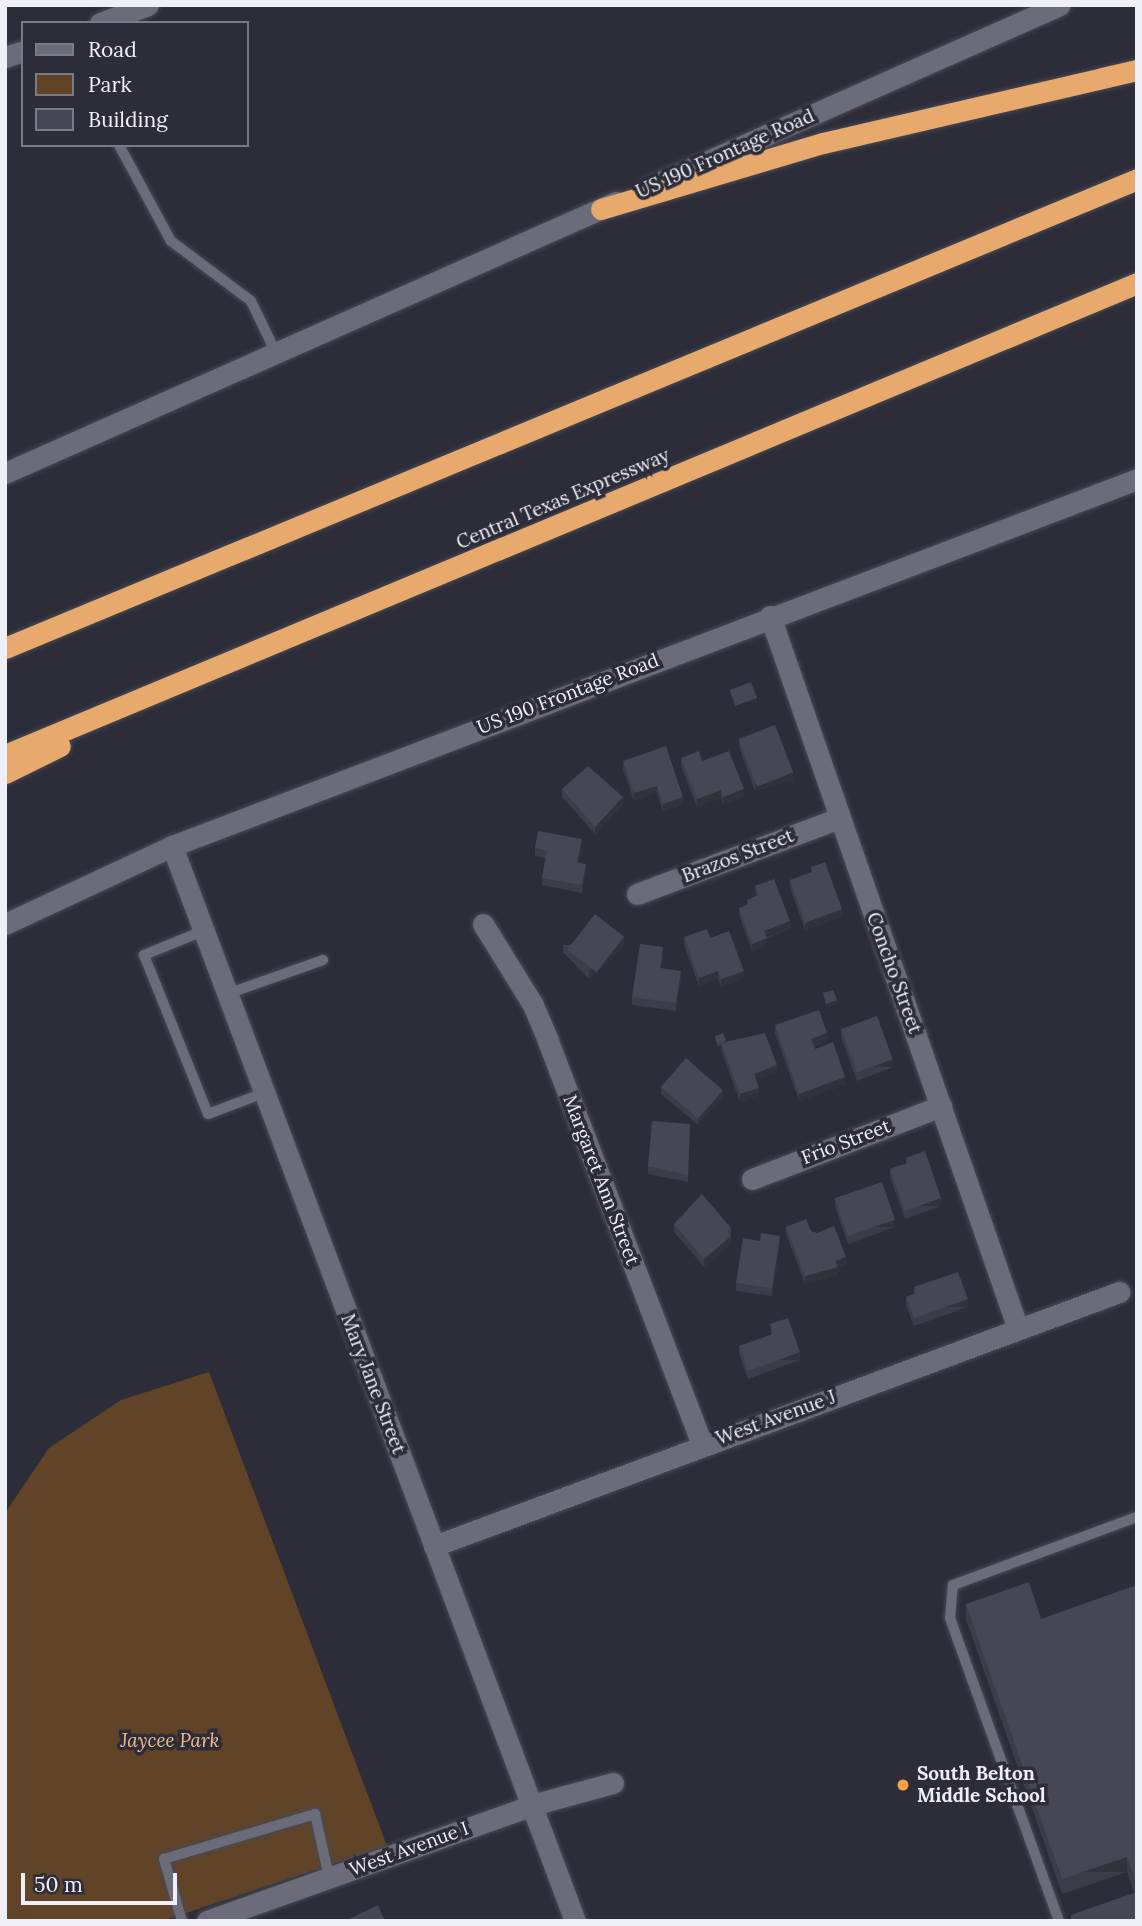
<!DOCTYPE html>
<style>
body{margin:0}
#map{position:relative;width:1142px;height:1926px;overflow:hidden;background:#2d2d39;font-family:Lora,serif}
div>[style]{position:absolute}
.green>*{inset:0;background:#614428}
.roads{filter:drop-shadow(0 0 2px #494954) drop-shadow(0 0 2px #494954)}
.lane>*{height:10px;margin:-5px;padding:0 5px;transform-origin:5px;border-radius:5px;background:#6b6c7a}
.street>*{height:21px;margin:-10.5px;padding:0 10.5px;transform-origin:10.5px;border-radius:10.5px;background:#6b6c7a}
.secondary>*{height:21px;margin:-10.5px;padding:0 10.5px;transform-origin:10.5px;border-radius:10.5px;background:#6b6c7a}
.highway>*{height:21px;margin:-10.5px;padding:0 10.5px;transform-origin:10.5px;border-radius:10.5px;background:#e8a96c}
.wall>*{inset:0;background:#3c3d48}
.shaded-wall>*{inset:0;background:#31323b;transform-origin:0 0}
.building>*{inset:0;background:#464754;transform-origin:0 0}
.dots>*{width:19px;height:19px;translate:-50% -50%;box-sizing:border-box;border:4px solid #2d2d39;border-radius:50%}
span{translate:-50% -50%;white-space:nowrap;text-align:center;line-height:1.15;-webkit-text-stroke:7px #2d2d39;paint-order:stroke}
.street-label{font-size:19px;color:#efeff8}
.park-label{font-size:19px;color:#f2bc89;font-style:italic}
.poi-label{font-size:19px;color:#efeff8;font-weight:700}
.left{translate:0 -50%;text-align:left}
.frame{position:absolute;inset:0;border:7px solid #efeff8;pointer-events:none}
.legend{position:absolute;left:21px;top:21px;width:228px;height:126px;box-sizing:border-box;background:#2d2d39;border:2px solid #7b7b85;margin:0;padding:9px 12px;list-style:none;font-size:21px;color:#efeff8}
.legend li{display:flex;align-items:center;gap:14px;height:35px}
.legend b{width:35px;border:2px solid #7b7b85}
.scale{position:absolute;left:21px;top:1873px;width:156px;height:32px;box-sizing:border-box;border:4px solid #efeff8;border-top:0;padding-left:9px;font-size:21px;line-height:24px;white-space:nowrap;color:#efeff8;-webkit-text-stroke:5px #2d2d39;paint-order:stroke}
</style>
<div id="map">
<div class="green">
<div style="clip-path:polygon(209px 1372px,387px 1846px,162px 1921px,5px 1921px,5px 1513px,49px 1448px,121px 1400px)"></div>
</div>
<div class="roads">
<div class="lane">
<div style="left:119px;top:145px;width:109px;rotate:61.6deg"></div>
<div style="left:171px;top:241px;width:100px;rotate:36.9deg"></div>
<div style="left:251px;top:301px;width:58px;rotate:64.3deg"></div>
<div style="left:203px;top:931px;width:64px;rotate:157.9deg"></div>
<div style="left:144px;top:955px;width:171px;rotate:68.1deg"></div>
<div style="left:208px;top:1114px;width:60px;rotate:-20.6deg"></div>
<div style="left:227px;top:994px;width:102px;rotate:-19.5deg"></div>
<div style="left:182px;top:1921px;width:65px;rotate:-106.2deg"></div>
<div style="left:164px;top:1859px;width:158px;rotate:-16.6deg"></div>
<div style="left:315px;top:1814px;width:65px;rotate:77.5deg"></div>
<div style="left:1059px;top:1921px;width:322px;rotate:-109.8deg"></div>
<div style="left:950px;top:1618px;width:33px;rotate:-85deg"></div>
<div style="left:953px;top:1585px;width:196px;rotate:-20.3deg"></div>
</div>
<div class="street">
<div style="left:770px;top:616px;width:755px;rotate:70.82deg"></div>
<div style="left:172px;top:846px;width:1148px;rotate:69.45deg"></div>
<div style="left:637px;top:894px;width:216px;rotate:-20.6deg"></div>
<div style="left:483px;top:924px;width:95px;rotate:58.3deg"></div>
<div style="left:533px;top:1005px;width:39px;rotate:67deg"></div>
<div style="left:548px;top:1041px;width:431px;rotate:69.1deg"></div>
<div style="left:752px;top:1179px;width:203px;rotate:-21.1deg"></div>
<div style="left:434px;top:1546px;width:731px;rotate:-20.34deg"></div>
<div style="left:207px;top:1921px;width:345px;rotate:-19.6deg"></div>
<div style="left:532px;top:1805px;width:84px;rotate:-15.2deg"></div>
</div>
<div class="secondary">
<div style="left:100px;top:23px;width:51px;rotate:-20.6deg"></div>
<div style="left:5px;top:57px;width:19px;rotate:-18deg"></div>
<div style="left:649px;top:187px;width:449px;rotate:-23.9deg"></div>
<div style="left:5px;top:473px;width:668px;rotate:-23.92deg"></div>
<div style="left:5px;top:924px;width:184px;rotate:-25deg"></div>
<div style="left:172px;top:846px;width:1032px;rotate:-20.82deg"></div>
</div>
<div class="highway">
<div style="left:601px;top:209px;width:232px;rotate:-16.6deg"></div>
<div style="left:823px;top:143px;width:322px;rotate:-13.1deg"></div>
<div style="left:5px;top:648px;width:1225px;rotate:-22.5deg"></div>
<div style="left:5px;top:755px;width:1226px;rotate:-22.63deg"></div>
<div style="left:5px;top:773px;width:61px;rotate:-26.1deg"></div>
</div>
</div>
<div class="wall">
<div style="clip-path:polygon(739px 739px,793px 780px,755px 791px,739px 747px)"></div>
<div style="clip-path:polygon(681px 758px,702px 761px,744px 797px,723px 805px,721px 798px,697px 807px,681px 766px)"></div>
<div style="clip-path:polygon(623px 761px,683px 805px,663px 811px,657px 793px,634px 801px,623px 769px)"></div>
<div style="clip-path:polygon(562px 789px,623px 804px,595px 834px,562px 797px)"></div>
<div style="clip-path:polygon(582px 847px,579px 862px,586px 871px,582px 893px,542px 885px,542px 878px,546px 858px,535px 856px,535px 848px)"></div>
<div style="clip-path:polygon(811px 867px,842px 917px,805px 930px,790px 888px,790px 880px,811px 872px)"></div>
<div style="clip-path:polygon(755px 886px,790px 929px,767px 938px,767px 946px,752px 951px,739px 915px,739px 908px,747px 905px,747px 900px,756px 896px)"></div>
<div style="clip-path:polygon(684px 937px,710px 938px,744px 978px,721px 987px,718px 979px,699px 986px,684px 945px)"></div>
<div style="clip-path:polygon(563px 945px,624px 945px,589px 979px,563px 952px)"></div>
<div style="clip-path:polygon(663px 954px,661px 968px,681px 979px,676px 1011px,632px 1005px,632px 997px)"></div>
<div style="clip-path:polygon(775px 1025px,827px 1041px,814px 1046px,815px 1049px,845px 1085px,799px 1101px,775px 1033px)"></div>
<div style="clip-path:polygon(841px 1029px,893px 1067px,857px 1081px,841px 1037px)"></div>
<div style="clip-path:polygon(715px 1036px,777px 1073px,756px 1080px,759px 1095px,740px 1102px,721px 1050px,721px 1046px,717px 1047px)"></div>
<div style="clip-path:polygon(661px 1086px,723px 1097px,698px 1125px,661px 1094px)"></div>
<div style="clip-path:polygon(690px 1124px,688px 1182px,648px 1174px,648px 1166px)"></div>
<div style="clip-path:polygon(906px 1158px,941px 1206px,905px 1219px,890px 1177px,890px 1169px,906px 1164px)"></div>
<div style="clip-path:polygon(835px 1199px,895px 1227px,848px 1244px,835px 1207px)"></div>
<div style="clip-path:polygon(674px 1224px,731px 1228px,731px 1244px,704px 1267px,674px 1232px)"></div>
<div style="clip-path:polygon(786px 1227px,811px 1231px,846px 1264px,838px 1267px,838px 1275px,805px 1284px,786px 1234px)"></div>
<div style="clip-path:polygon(780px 1243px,772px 1296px,736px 1291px,736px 1283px)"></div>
<div style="clip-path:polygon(914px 1287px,968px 1307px,914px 1326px,906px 1305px,906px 1297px,914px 1294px)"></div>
<div style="clip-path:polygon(770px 1324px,800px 1360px,748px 1379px,739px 1354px,739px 1346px,771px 1335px)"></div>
<div style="clip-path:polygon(1137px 1585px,1137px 1921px,1071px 1921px,1071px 1915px,1134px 1893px,1127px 1872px,1062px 1894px,966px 1619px,966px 1604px,1041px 1619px)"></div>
</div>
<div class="shaded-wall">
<div style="left:757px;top:698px;width:4px;height:23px;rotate:90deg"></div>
<div style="clip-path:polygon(793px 773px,793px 780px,755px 791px,755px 783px)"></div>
<div style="clip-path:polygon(657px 786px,657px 793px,634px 801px,634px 793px)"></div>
<div style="clip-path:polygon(744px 789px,744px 797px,723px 805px,723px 797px)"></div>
<div style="clip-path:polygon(721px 790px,721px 798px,697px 807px,697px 799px)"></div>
<div style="clip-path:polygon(623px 797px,623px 804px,595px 834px,595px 827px)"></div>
<div style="clip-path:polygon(683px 797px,683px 805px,663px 811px,663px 804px)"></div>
<div style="clip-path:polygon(582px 839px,582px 847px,577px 870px,577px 862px)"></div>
<div style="clip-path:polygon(586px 864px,586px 871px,582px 893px,582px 885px)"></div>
<div style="clip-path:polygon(842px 909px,842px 917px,805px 930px,805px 923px)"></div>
<div style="clip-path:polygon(790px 921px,790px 929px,764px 938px,764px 931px)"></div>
<div style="clip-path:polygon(624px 937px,624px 945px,589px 979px,589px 971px)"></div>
<div style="clip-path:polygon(767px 938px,767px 946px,752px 951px,752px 944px)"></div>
<div style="clip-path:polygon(681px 971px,681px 979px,676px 1011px,676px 1003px)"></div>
<div style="clip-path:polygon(718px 971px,718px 979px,699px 986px,699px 978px)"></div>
<div style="clip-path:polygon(744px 971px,744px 978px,721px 987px,721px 979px)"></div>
<div style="clip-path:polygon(837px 1000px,837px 1004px,826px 1008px,826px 1004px)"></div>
<div style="clip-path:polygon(827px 1033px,827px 1041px,811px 1046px,811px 1039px)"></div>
<div style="left:893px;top:1059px;width:8px;height:39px;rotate:90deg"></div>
<div style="clip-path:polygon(777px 1065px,777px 1073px,754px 1081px,754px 1074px)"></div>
<div style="clip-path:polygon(845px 1077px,845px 1085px,799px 1101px,799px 1094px)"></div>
<div style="clip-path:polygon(759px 1088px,759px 1095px,740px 1102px,740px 1094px)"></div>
<div style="clip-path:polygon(723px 1090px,723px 1097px,698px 1125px,698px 1118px)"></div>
<div style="left:941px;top:1198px;width:8px;height:38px;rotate:90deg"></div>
<div style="left:895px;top:1220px;width:7px;height:50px;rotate:90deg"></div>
<div style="clip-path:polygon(731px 1236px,731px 1244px,704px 1267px,704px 1259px)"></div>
<div style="clip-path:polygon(780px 1236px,780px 1243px,772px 1296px,772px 1288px)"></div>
<div style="clip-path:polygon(846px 1257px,846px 1264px,838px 1267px,838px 1275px,805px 1284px,805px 1276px)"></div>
<div style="left:968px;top:1299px;width:8px;height:57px;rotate:90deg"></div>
<div style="left:800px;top:1352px;width:8px;height:55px;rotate:90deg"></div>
<div style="left:1127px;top:1857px;width:15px;height:69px;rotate:90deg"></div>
</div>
<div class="building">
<div style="left:751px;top:682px;width:17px;height:23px;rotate:69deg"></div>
<div style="left:775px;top:725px;width:51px;height:39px;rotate:69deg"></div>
<div style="clip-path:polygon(666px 746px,683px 797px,663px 804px,657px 786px,634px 793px,623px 761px)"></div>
<div style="clip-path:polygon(699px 751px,702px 761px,729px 751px,744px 789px,723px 797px,721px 790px,697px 799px,681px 758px)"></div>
<div style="clip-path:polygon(588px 766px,623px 797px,595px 827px,562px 789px)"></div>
<div style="clip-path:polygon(538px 831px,582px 839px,577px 862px,586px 864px,582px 885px,542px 878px,547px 850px,535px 848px)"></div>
<div style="clip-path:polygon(825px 862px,842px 909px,805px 923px,790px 880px,813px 872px,811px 867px)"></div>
<div style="clip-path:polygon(774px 879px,790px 921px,764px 931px,767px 938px,752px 944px,739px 908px,749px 904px,747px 900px,759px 895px,755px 886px)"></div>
<div style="left:595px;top:914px;width:37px;height:45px;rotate:38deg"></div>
<div style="clip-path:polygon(707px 929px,710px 938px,729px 931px,744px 971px,721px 979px,718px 971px,699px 978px,684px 937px)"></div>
<div style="clip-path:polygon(640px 944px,663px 947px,660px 968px,681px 971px,676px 1003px,632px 997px)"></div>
<div style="clip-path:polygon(833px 990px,837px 1000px,826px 1004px,823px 993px)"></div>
<div style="clip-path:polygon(819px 1010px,827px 1033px,811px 1039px,815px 1049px,833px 1042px,845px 1077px,799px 1094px,775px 1025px)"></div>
<div style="left:877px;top:1016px;width:46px;height:38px;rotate:70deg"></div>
<div style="left:723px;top:1033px;width:8px;height:9px;rotate:67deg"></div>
<div style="clip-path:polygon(765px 1033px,777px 1065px,754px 1074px,759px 1088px,740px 1094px,721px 1043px)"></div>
<div style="left:686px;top:1058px;width:49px;height:38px;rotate:41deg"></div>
<div style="clip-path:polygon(652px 1121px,690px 1124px,688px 1175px,648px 1166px)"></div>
<div style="clip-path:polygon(925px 1151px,941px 1198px,905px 1211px,890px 1169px,907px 1163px,906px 1158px)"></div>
<div style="left:882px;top:1182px;width:40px;height:50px;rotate:71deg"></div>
<div style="clip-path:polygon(702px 1194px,731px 1228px,727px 1231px,731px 1236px,704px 1259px,674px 1224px)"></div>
<div style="clip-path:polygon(806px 1219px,811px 1231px,817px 1233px,834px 1226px,846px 1257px,835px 1261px,838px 1267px,805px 1276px,786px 1227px)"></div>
<div style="clip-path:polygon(761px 1233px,780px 1236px,772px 1288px,736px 1283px,743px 1238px,760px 1241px)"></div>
<div style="clip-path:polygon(958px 1272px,968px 1299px,914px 1318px,906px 1297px,916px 1293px,914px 1287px)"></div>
<div style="clip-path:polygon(788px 1318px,800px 1352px,748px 1371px,739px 1346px,773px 1334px,770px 1324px)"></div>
<div style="clip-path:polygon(1029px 1582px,1041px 1619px,1137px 1585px,1137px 1886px,1127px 1857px,1062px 1879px,966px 1604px)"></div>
<div style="clip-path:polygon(1137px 1892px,1137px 1921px,1072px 1921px,1071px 1915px)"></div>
<div style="clip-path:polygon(378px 1905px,385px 1921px,345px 1921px)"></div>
</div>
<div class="dots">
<div style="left:903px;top:1785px;background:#f6a247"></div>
</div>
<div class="street-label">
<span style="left:725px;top:154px;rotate:-24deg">US 190 Frontage Road</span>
<span style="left:563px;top:499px;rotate:-23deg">Central Texas Expressway</span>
<span style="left:568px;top:694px;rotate:-21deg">US 190 Frontage Road</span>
<span style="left:738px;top:856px;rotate:-21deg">Brazos Street</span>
<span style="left:894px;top:973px;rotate:70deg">Concho Street</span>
<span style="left:846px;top:1142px;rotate:-21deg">Frio Street</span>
<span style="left:601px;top:1180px;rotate:69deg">Margaret Ann Street</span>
<span style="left:373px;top:1384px;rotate:69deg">Mary Jane Street</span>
<span style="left:776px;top:1418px;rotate:-20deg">West Avenue J</span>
<span style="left:409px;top:1849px;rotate:-20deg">West Avenue I</span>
</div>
<div class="park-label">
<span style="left:170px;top:1741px">Jaycee Park</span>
</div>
<div class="poi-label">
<span class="left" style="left:917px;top:1785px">South Belton<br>Middle School</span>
</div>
<div class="frame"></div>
<ul class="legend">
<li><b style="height:9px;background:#6b6c7a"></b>Road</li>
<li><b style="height:19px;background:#614428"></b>Park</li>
<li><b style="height:19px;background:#464754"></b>Building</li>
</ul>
<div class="scale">50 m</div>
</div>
